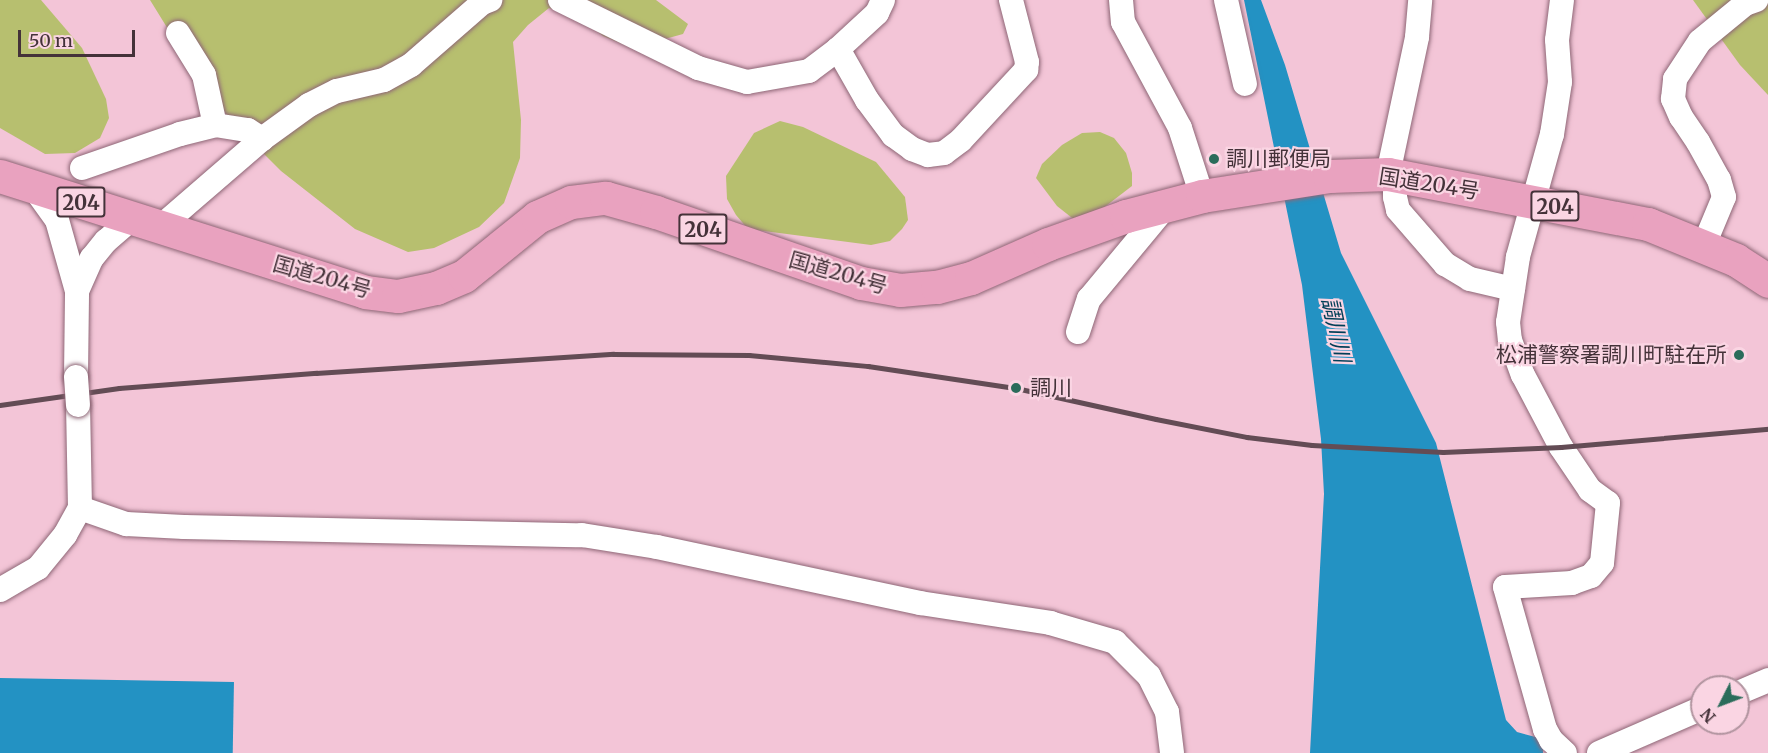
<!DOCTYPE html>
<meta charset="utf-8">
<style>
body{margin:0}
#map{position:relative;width:1768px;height:753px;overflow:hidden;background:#f3c5d7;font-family:Merriweather,"Noto Sans JP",serif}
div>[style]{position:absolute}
.green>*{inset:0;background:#b7bf6f}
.water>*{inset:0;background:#2392c3;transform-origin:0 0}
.roads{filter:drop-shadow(0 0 2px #8e6676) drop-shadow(0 0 2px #8e6676)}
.minor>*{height:24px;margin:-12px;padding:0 12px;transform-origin:12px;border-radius:12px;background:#fff}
.highway>*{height:33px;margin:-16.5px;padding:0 16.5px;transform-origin:16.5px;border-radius:16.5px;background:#e9a2bf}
.rail>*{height:4.5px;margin:-2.25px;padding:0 2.25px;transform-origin:2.25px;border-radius:2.25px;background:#634c55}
.bridges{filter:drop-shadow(0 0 2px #8e6676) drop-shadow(0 0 2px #8e6676)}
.minor-bridge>*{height:24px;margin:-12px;padding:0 12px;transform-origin:12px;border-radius:12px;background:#fff}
.dots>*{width:16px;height:16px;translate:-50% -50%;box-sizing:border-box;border:3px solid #fad5e3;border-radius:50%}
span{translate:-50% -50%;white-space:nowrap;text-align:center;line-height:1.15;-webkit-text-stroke:4.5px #fad5e3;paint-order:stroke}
.shield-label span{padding:2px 4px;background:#fad5e3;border:2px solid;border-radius:4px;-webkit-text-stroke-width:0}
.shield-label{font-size:20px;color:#443239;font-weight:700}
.poi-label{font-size:21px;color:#443239}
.left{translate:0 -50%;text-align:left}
.right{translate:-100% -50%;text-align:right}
.street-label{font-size:21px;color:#443239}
.water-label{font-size:22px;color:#003e57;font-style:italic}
.north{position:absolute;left:1690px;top:675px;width:60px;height:60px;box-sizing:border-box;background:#fad5e3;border:2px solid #b1949f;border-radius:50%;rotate:228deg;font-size:16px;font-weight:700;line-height:24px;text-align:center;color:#443239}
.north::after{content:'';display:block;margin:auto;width:21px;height:27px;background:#2b6c5b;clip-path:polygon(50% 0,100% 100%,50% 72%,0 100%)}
.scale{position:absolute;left:18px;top:30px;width:117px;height:27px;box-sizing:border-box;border:3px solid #443239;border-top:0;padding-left:8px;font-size:18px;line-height:21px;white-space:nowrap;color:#443239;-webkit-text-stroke:4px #fad5e3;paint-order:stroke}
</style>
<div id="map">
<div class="green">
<div style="clip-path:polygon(0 0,41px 0,82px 48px,106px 99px,109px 118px,100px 138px,75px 153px,45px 154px,0 128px)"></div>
<div style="clip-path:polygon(150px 0,656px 0,688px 24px,683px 34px,632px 48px,603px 36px,577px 15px,549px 8px,528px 25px,513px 42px,521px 120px,520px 158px,504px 203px,479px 227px,434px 248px,408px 252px,355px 229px,281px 171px,232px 122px,197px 76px)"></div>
<div style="clip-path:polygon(1693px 0,1768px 0,1768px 95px,1740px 65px)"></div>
<div style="clip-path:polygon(780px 121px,803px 127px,876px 162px,905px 197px,908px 220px,902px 229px,890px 241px,871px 245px,748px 229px,736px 215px,727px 199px,726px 176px,754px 133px)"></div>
<div style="clip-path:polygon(1100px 132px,1114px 138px,1126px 153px,1132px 173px,1132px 186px,1081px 225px,1057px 206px,1036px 178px,1042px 164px,1062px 145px,1082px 133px)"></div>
</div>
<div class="water">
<div style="clip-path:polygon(1244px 0,1261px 0,1285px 65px,1341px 253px,1436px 443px,1506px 720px,1517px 732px,1543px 739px,1543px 753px,1310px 753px,1324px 494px,1321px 439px,1302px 285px)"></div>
<div style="left:0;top:678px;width:234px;height:75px;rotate:1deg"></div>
</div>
<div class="roads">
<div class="minor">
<div style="left:560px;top:0;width:154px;rotate:26.2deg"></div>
<div style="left:698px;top:68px;width:51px;rotate:15.9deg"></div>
<div style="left:747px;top:82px;width:63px;rotate:-10.1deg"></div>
<div style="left:809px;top:71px;width:36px;rotate:-37deg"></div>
<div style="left:838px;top:49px;width:53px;rotate:-42.7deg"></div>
<div style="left:877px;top:13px;width:14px;rotate:-65deg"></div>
<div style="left:1121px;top:0;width:22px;rotate:85deg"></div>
<div style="left:1123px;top:22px;width:120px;rotate:61.7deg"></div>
<div style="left:1180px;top:128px;width:71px;rotate:72.1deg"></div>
<div style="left:1226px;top:0;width:86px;rotate:77.3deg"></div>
<div style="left:1562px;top:0;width:40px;rotate:97.1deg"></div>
<div style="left:1557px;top:40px;width:42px;rotate:85.9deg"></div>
<div style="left:1560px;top:82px;width:53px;rotate:98.7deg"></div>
<div style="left:1552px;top:134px;width:128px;rotate:105.5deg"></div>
<div style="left:1518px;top:257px;width:66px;rotate:98.7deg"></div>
<div style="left:1508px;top:322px;width:18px;rotate:84deg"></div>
<div style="left:1510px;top:340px;width:37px;rotate:70deg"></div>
<div style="left:1523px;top:375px;width:81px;rotate:62.2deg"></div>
<div style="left:1561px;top:447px;width:52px;rotate:56deg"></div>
<div style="left:1590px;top:490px;width:22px;rotate:36deg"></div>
<div style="left:1608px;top:503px;width:60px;rotate:95.7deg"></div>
<div style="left:1602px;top:563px;width:17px;rotate:130deg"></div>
<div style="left:1591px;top:576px;width:20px;rotate:160deg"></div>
<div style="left:1572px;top:583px;width:67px;rotate:176.6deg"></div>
<div style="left:1505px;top:587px;width:148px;rotate:74.3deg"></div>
<div style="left:1545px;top:729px;width:13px;rotate:61deg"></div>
<div style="left:1551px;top:740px;width:19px;rotate:43deg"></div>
<div style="left:178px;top:33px;width:49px;rotate:58.2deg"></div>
<div style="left:204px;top:75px;width:51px;rotate:77.6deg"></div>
<div style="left:838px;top:49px;width:59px;rotate:60.4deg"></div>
<div style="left:867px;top:100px;width:44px;rotate:53.4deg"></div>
<div style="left:893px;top:135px;width:24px;rotate:36deg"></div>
<div style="left:912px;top:149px;width:17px;rotate:21deg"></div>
<div style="left:928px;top:155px;width:16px;rotate:-7deg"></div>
<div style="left:944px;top:153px;width:21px;rotate:-37deg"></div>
<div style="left:961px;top:140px;width:96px;rotate:-47.1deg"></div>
<div style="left:1026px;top:70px;width:8px;rotate:-83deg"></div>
<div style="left:1027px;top:62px;width:64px;rotate:-104.5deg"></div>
<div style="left:82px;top:168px;width:104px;rotate:-19.1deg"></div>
<div style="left:180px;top:134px;width:36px;rotate:-14deg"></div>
<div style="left:215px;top:125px;width:33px;rotate:9deg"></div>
<div style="left:248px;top:130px;width:17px;rotate:33deg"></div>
<div style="left:1388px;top:174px;width:140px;rotate:-78deg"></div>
<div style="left:1417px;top:37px;width:37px;rotate:-85deg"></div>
<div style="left:1395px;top:175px;width:22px;rotate:90deg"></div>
<div style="left:1395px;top:197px;width:13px;rotate:77deg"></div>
<div style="left:1398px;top:210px;width:72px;rotate:49deg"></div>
<div style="left:1445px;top:264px;width:29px;rotate:31deg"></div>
<div style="left:1470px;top:279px;width:44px;rotate:13.1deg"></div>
<div style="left:31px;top:184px;width:44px;rotate:54.2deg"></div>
<div style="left:57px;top:220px;width:74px;rotate:74.3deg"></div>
<div style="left:159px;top:228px;width:136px;rotate:-40.8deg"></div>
<div style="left:262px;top:139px;width:58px;rotate:-35.9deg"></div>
<div style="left:309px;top:105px;width:31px;rotate:-27deg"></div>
<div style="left:337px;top:91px;width:48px;rotate:-13.2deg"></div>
<div style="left:384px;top:80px;width:31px;rotate:-29deg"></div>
<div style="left:411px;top:65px;width:94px;rotate:-41.1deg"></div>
<div style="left:482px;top:3px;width:9px;rotate:-21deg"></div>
<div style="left:1704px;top:245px;width:52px;rotate:-67.4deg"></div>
<div style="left:1724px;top:197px;width:18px;rotate:-106deg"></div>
<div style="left:1719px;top:180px;width:43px;rotate:-118.9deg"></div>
<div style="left:1698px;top:142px;width:30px;rotate:-124deg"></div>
<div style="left:1681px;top:117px;width:20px;rotate:-114deg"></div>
<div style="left:1673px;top:99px;width:20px;rotate:-84deg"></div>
<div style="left:1675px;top:79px;width:45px;rotate:-56.7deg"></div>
<div style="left:1700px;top:41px;width:58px;rotate:-39.4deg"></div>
<div style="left:1745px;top:4px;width:12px;rotate:-20deg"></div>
<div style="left:1078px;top:332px;width:35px;rotate:-72deg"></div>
<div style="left:1089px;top:299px;width:124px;rotate:-50.3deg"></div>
<div style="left:76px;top:377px;width:86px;rotate:-89.3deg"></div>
<div style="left:77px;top:291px;width:36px;rotate:-66deg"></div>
<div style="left:92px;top:258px;width:22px;rotate:-51deg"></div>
<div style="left:106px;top:241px;width:33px;rotate:-41deg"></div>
<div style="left:80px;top:508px;width:49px;rotate:19.2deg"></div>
<div style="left:126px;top:524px;width:58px;rotate:3deg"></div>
<div style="left:184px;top:527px;width:398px;rotate:1.2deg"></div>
<div style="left:582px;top:535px;width:76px;rotate:9.1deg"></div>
<div style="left:657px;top:547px;width:269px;rotate:12deg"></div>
<div style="left:920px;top:603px;width:132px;rotate:8.7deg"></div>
<div style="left:1050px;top:623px;width:68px;rotate:16.3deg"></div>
<div style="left:1115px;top:642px;width:48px;rotate:45deg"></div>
<div style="left:1149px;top:676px;width:40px;rotate:63.4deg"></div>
<div style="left:1167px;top:712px;width:41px;rotate:83deg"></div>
<div style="left:0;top:590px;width:44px;rotate:-30.1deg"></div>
<div style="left:38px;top:568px;width:43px;rotate:-50.7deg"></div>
<div style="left:65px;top:535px;width:31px;rotate:-61deg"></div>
<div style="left:80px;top:508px;width:103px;rotate:-91.1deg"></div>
<div style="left:1738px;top:693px;width:33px;rotate:-23deg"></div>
<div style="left:1599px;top:753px;width:112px;rotate:-23.6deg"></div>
</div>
<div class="highway">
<div style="left:0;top:176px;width:383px;rotate:17.6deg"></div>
<div style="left:365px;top:292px;width:33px;rotate:7deg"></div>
<div style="left:398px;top:296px;width:39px;rotate:-12deg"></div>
<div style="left:436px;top:288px;width:30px;rotate:-23deg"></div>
<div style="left:464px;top:276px;width:94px;rotate:-38.9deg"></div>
<div style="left:537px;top:217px;width:37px;rotate:-24deg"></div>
<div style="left:571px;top:202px;width:35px;rotate:-7deg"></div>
<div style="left:606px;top:198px;width:52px;rotate:15.6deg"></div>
<div style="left:656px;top:212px;width:217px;rotate:19.1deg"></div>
<div style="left:861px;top:283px;width:40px;rotate:10deg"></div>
<div style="left:900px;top:290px;width:37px;rotate:-5deg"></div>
<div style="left:937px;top:287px;width:35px;rotate:-15deg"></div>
<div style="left:971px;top:278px;width:84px;rotate:-23.8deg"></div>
<div style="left:1048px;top:244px;width:83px;rotate:-19.7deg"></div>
<div style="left:1126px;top:216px;width:79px;rotate:-14.7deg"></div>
<div style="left:1202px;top:196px;width:129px;rotate:-8.9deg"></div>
<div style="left:1329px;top:176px;width:59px;rotate:-1.9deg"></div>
<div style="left:1388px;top:174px;width:265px;rotate:10.9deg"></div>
<div style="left:1648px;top:224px;width:95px;rotate:22.2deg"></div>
<div style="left:1736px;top:260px;width:38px;rotate:33deg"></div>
</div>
</div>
<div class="rail">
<div style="left:0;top:405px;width:120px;rotate:-8.1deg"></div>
<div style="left:119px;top:388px;width:198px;rotate:-4.4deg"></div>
<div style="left:316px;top:373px;width:298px;rotate:-3.7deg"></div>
<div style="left:613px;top:354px;width:136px;rotate:0.4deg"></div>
<div style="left:749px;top:355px;width:120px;rotate:5.3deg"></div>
<div style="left:868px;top:366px;width:150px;rotate:8.5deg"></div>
<div style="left:1016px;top:388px;width:143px;rotate:12.5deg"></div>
<div style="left:1156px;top:419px;width:93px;rotate:11.2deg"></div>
<div style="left:1247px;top:437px;width:65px;rotate:7deg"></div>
<div style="left:1312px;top:445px;width:131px;rotate:3.1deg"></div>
<div style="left:1443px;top:452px;width:118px;rotate:-2.4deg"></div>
<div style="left:1561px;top:447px;width:208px;rotate:-5deg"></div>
</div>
<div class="bridges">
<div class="minor-bridge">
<div style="left:76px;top:377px;width:28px;rotate:86deg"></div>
</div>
</div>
<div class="dots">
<div style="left:1214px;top:159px;background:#2b6c5b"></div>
<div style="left:1739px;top:355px;background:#2b6c5b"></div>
<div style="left:1016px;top:388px;background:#2b6c5b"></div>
</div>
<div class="shield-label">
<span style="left:81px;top:202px">204</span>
<span style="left:1555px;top:206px">204</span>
<span style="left:703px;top:229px">204</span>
</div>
<div class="poi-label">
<span class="left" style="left:1226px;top:159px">調川郵便局</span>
<span class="right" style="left:1727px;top:355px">松浦警察署調川町駐在所</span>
<span class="left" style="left:1030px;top:388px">調川</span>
</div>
<div class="street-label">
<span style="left:1429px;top:184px;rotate:9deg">国道204号</span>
<span style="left:838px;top:273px;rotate:16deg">国道204号</span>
<span style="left:322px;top:277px;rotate:16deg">国道204号</span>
</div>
<div class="water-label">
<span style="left:1336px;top:330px;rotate:78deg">調川川</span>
</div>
<div class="north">N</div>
<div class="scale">50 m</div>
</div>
